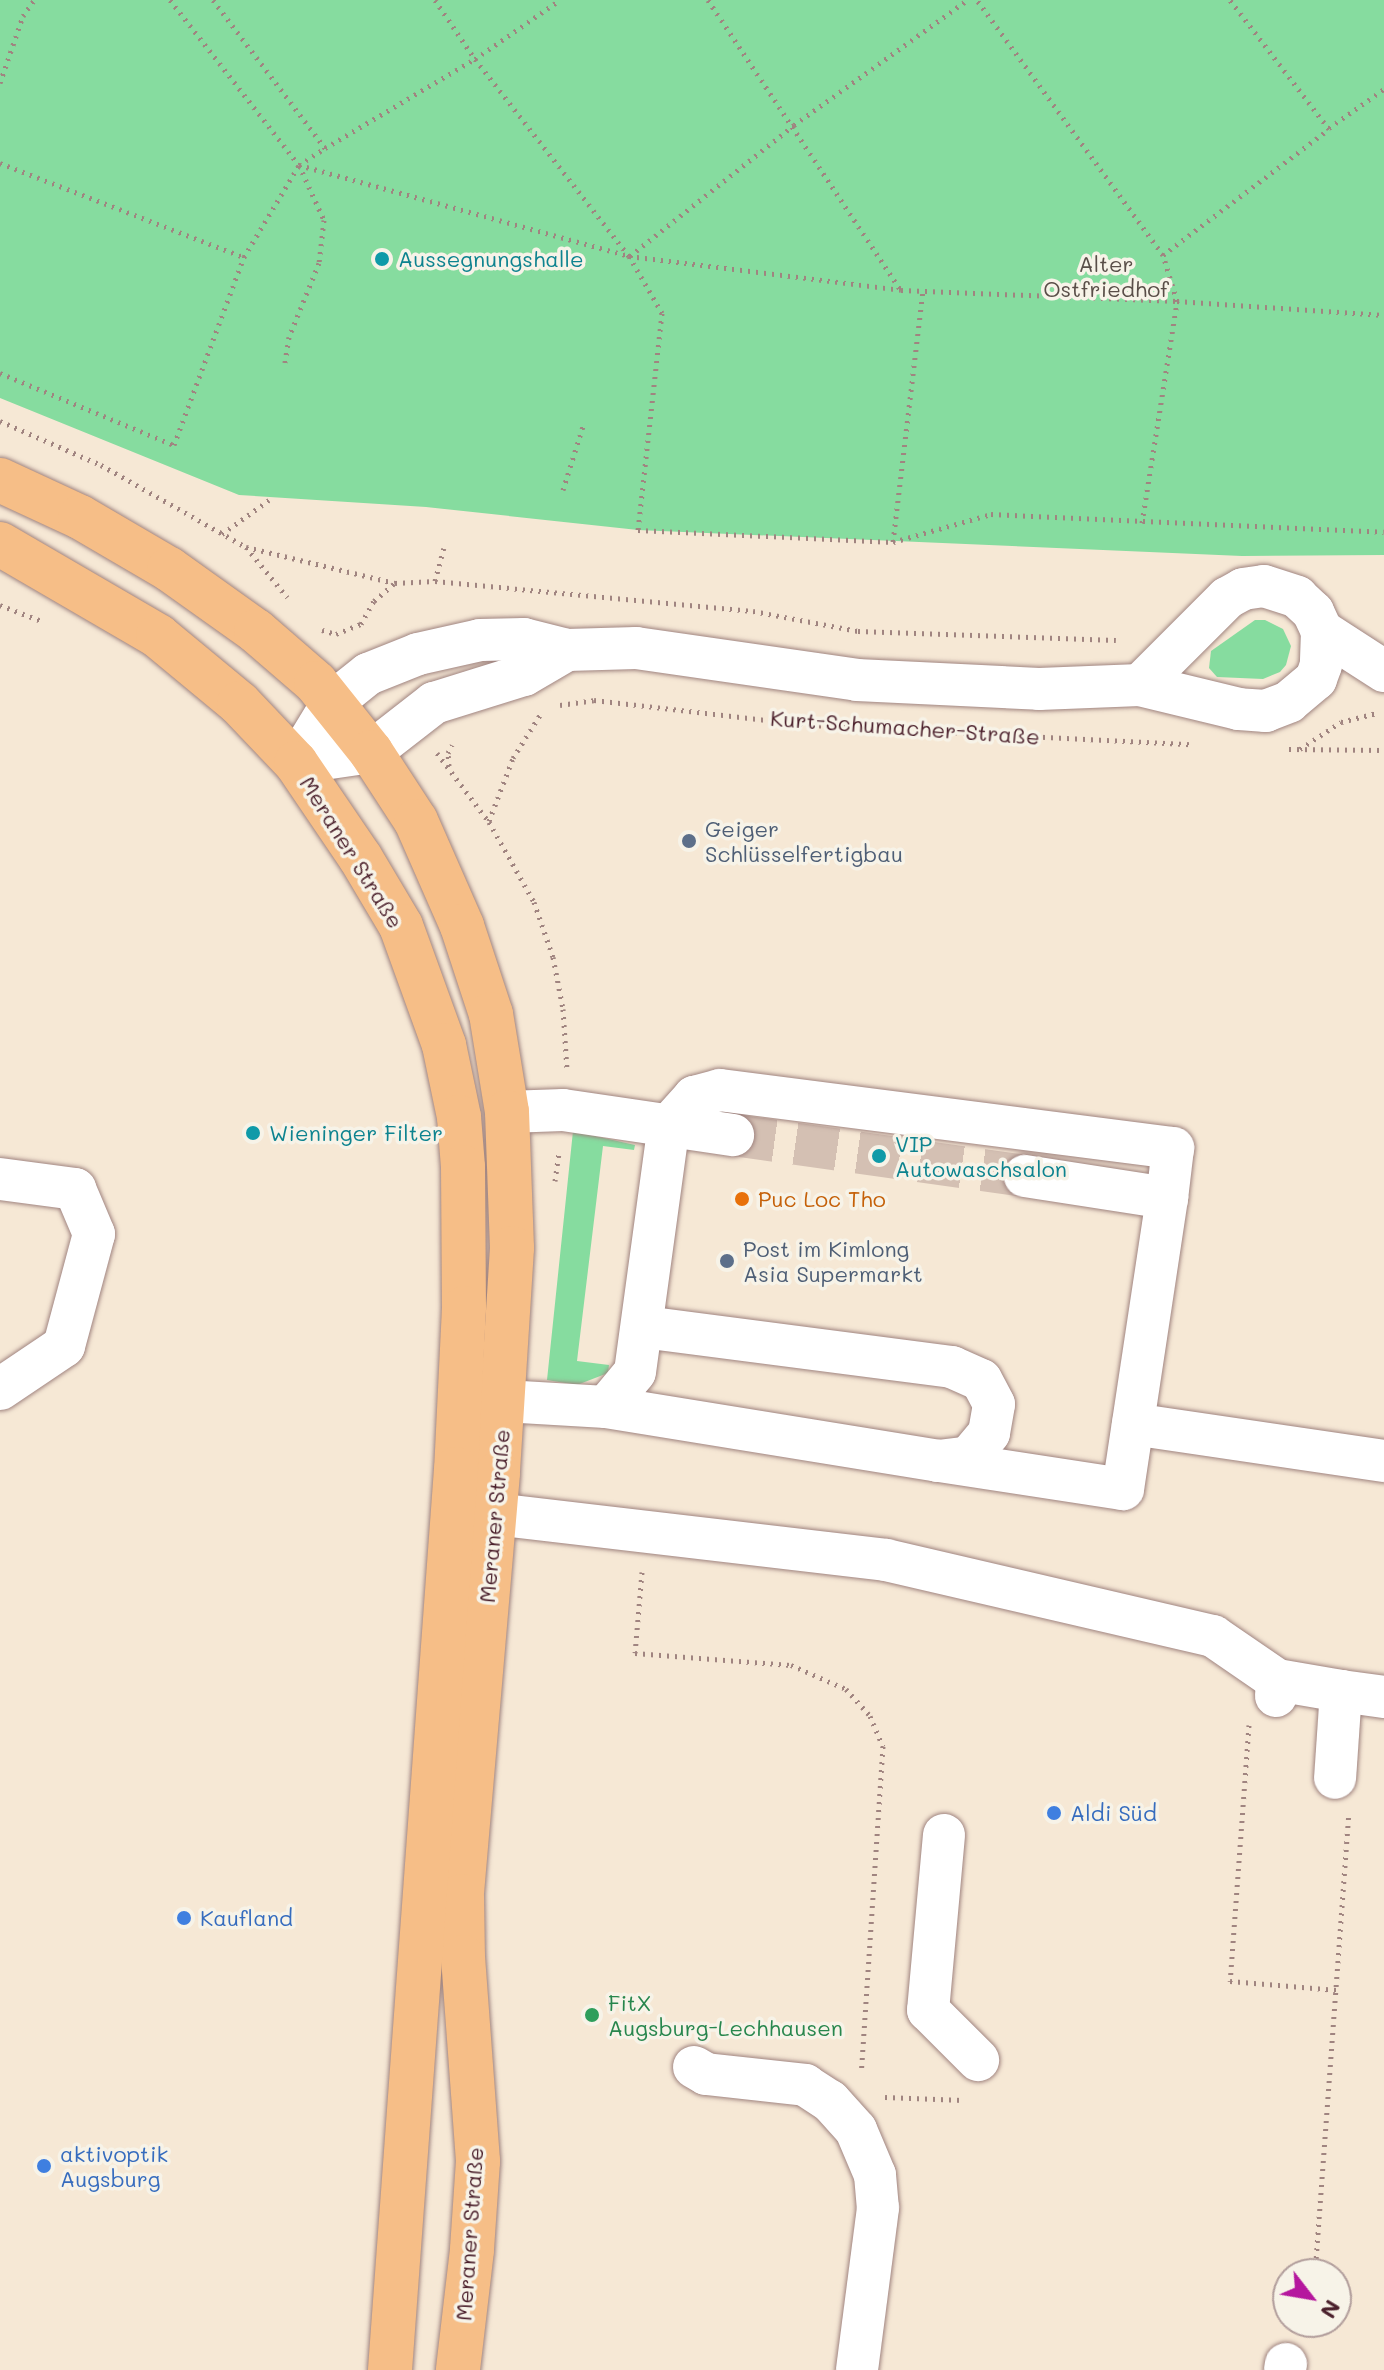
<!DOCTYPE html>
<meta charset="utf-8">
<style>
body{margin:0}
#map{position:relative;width:1384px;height:2370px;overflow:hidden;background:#f6e8d5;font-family:Mali,sans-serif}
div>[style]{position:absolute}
.green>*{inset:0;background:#86dc9f}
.minor-tunnel>*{height:42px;margin-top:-21px;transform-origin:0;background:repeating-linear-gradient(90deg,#d4c0b3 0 42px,transparent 0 63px)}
.path>*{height:5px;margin-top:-2.5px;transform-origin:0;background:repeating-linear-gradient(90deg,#a08480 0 2px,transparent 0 8px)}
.roads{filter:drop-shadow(0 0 2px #a08480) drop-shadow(0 0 2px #a08480)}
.minor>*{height:42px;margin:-21px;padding:0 21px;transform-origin:21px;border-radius:21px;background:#fff}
.major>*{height:44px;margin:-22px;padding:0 22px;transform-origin:22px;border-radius:22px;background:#f6be87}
.dots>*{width:22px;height:22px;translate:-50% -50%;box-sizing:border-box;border:4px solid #f7f3e8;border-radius:50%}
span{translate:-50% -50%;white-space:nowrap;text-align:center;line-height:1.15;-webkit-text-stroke:7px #f7f3e8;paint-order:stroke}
.culture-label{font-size:22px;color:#0d838f}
.left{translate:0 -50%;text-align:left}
.park-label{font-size:22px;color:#594e48}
.street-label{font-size:22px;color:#4a1f2b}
.service-label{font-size:22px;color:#4e5e75}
.food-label{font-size:22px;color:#c56008}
.shop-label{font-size:22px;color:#366cbe}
.leisure-label{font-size:22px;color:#27864d}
.north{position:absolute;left:1272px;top:2258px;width:80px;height:80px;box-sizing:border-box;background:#f7f3e8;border:2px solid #b29e9c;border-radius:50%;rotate:121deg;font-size:22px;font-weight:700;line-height:32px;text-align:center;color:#4a1f2b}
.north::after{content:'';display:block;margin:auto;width:28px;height:36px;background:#b5179e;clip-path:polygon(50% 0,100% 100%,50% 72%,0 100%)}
</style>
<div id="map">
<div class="green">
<div style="clip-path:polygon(0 0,1384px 0,1384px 555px,1242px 556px,638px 530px,426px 507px,239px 495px,0 398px)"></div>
<div style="clip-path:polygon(1255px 620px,1265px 620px,1283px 629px,1291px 646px,1286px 665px,1280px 672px,1263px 679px,1217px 677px,1209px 668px,1211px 651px)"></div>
<div style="clip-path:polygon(573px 1131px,635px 1145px,634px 1150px,603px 1146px,577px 1361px,609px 1365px,608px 1373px,577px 1385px,547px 1380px)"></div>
</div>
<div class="minor-tunnel">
<div style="left:733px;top:1135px;width:295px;rotate:8deg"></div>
</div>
<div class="path">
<div style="left:170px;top:0;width:209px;rotate:52deg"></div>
<div style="left:299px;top:165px;width:60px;rotate:65.6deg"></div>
<div style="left:324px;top:220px;width:43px;rotate:96.6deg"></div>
<div style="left:319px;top:263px;width:80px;rotate:112.1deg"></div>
<div style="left:289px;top:337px;width:26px;rotate:99deg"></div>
<div style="left:213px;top:0;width:186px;rotate:52.9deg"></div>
<div style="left:325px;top:148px;width:174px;rotate:-30.7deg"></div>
<div style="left:475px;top:59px;width:103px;rotate:-34.8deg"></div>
<div style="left:435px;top:0;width:71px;rotate:55.9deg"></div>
<div style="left:475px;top:59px;width:250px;rotate:52deg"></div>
<div style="left:629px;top:256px;width:66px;rotate:59.9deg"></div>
<div style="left:662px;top:313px;width:218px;rotate:96.3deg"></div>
<div style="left:638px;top:530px;width:255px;rotate:2.7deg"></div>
<div style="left:893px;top:542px;width:102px;rotate:-15.9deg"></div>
<div style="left:991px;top:514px;width:393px;rotate:2.6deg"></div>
<div style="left:708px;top:0;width:347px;rotate:56.4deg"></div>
<div style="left:0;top:83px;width:71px;rotate:-71.1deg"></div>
<div style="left:23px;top:16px;width:19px;rotate:-55deg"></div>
<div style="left:1329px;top:128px;width:67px;rotate:-35.3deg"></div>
<div style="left:0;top:163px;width:261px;rotate:21.1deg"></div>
<div style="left:244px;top:257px;width:107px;rotate:-59.1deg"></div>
<div style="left:299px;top:165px;width:31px;rotate:-33deg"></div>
<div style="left:299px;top:165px;width:342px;rotate:15.4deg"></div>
<div style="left:629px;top:256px;width:274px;rotate:7.1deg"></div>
<div style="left:901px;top:290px;width:276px;rotate:2.3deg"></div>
<div style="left:1177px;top:301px;width:48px;rotate:-106.9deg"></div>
<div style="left:1163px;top:255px;width:316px;rotate:-126.1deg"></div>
<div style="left:1163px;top:255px;width:208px;rotate:-37.2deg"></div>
<div style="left:1329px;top:129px;width:163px;rotate:-127.5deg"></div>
<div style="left:630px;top:256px;width:210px;rotate:-38.6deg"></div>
<div style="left:794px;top:125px;width:213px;rotate:-35.8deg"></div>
<div style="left:0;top:373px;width:188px;rotate:22.5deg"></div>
<div style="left:174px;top:445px;width:201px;rotate:-69.6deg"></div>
<div style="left:0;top:421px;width:110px;rotate:23.5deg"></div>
<div style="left:101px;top:465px;width:167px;rotate:29.5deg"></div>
<div style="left:246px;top:547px;width:153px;rotate:13.6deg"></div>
<div style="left:395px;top:583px;width:40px;rotate:-2.9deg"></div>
<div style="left:435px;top:581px;width:319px;rotate:5.4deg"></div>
<div style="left:753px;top:611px;width:107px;rotate:10.8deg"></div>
<div style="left:858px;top:631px;width:258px;rotate:2deg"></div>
<div style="left:563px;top:490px;width:67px;rotate:-72.6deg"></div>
<div style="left:1142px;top:523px;width:225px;rotate:-81deg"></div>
<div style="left:1177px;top:301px;width:207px;rotate:3.9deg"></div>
<div style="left:222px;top:534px;width:58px;rotate:-35.9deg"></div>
<div style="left:893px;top:542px;width:253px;rotate:-83.2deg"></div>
<div style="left:246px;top:547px;width:65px;rotate:50.6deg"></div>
<div style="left:435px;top:581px;width:34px;rotate:-75deg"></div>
<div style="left:0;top:605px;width:47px;rotate:21.1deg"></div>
<div style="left:322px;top:630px;width:15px;rotate:16deg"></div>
<div style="left:336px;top:634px;width:27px;rotate:-22deg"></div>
<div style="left:361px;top:624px;width:26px;rotate:-61deg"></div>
<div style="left:374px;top:601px;width:28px;rotate:-41deg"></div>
<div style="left:560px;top:705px;width:34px;rotate:-8deg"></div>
<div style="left:594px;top:700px;width:218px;rotate:6.6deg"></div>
<div style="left:811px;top:725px;width:380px;rotate:2.9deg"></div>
<div style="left:1289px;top:749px;width:95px;rotate:0.6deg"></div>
<div style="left:1300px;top:749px;width:49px;rotate:-33.4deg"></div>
<div style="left:1341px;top:722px;width:37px;rotate:-14deg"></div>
<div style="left:437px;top:753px;width:86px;rotate:53deg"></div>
<div style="left:489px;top:822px;width:92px;rotate:60.6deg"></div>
<div style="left:534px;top:902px;width:58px;rotate:70.9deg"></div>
<div style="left:553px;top:957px;width:53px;rotate:79.1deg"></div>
<div style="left:563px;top:1009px;width:60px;rotate:86.2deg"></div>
<div style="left:449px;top:766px;width:13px;rotate:-94deg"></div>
<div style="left:448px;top:753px;width:9px;rotate:-63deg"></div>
<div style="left:489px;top:821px;width:67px;rotate:-69.1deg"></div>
<div style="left:513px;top:758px;width:51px;rotate:-57.9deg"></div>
<div style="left:555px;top:1181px;width:30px;rotate:-82deg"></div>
<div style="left:642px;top:1572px;width:81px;rotate:94.9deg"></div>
<div style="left:635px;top:1653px;width:156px;rotate:4.4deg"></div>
<div style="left:791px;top:1665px;width:60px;rotate:23.6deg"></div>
<div style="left:846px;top:1689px;width:36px;rotate:48deg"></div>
<div style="left:870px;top:1716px;width:33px;rotate:67deg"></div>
<div style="left:883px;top:1746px;width:328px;rotate:93.8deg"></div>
<div style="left:1249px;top:1725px;width:257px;rotate:94.2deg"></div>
<div style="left:1230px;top:1981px;width:107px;rotate:4.8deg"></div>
<div style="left:885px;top:2097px;width:78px;rotate:2.2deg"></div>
<div style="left:1315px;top:2274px;width:459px;rotate:-85.8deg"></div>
<div style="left:1311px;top:2333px;width:11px;rotate:-90deg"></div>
</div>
<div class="roads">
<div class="minor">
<div style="left:1322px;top:631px;width:34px;rotate:92deg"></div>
<div style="left:1321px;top:665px;width:15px;rotate:110deg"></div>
<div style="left:1316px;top:679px;width:35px;rotate:140deg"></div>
<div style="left:1289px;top:702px;width:25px;rotate:159deg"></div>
<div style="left:1266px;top:711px;width:27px;rotate:-176deg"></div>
<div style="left:1239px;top:709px;width:102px;rotate:-166.4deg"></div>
<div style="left:1140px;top:685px;width:123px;rotate:-45deg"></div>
<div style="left:1227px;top:598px;width:18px;rotate:-29deg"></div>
<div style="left:1243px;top:589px;width:21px;rotate:-8deg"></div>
<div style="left:1264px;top:586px;width:35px;rotate:18deg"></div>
<div style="left:1297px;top:597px;width:22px;rotate:43deg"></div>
<div style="left:1313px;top:612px;width:21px;rotate:65deg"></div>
<div style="left:1322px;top:631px;width:74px;rotate:32.8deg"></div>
<div style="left:296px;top:763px;width:71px;rotate:-58.8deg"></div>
<div style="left:333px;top:702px;width:45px;rotate:-38.7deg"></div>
<div style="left:368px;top:674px;width:54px;rotate:-21.8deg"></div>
<div style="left:418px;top:654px;width:64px;rotate:-12.7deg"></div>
<div style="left:480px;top:640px;width:44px;rotate:-1.3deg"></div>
<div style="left:524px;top:639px;width:44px;rotate:14.3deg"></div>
<div style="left:567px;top:650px;width:69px;rotate:-1.7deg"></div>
<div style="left:636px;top:648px;width:223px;rotate:8.2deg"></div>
<div style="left:857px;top:680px;width:182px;rotate:2.8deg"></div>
<div style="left:1039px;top:689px;width:101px;rotate:-2.3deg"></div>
<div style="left:296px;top:763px;width:76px;rotate:-8.3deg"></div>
<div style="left:371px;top:752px;width:80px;rotate:-37.9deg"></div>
<div style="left:434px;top:703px;width:94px;rotate:-17.3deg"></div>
<div style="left:524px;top:675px;width:50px;rotate:-30.2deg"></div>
<div style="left:507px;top:1112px;width:56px;rotate:-2deg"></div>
<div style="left:563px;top:1110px;width:172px;rotate:8.4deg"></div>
<div style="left:0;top:1179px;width:76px;rotate:7.6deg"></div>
<div style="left:75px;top:1189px;width:49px;rotate:67.1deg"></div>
<div style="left:94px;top:1234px;width:116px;rotate:105deg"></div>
<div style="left:64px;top:1346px;width:77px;rotate:146.1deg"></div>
<div style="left:504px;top:1401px;width:102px;rotate:3.4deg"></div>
<div style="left:606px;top:1407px;width:45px;rotate:-50.4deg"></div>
<div style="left:635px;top:1372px;width:249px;rotate:-82.2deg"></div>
<div style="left:669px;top:1125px;width:38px;rotate:-48deg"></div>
<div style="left:694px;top:1097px;width:27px;rotate:-15deg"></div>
<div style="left:720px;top:1090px;width:457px;rotate:7.3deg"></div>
<div style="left:1173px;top:1148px;width:50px;rotate:96.8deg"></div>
<div style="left:606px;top:1407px;width:336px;rotate:9.2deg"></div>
<div style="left:938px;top:1461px;width:31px;rotate:-7deg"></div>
<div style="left:969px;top:1457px;width:31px;rotate:-50deg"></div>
<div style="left:989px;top:1433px;width:29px;rotate:-80deg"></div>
<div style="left:994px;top:1404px;width:27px;rotate:-118deg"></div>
<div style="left:981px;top:1380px;width:32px;rotate:-156deg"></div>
<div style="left:952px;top:1367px;width:312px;rotate:-172.6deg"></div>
<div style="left:1133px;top:1424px;width:254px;rotate:8.4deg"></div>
<div style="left:939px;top:1461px;width:186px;rotate:8.7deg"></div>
<div style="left:1123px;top:1489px;width:294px;rotate:-81.4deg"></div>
<div style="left:1167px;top:1198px;width:144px;rotate:-171.2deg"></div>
<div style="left:495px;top:1514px;width:394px;rotate:6.7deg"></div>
<div style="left:886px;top:1560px;width:336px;rotate:13.1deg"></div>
<div style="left:1213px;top:1636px;width:78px;rotate:34.5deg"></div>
<div style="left:1341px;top:1691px;width:43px;rotate:7.9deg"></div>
<div style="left:1276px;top:1696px;width:16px;rotate:-86deg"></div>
<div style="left:1277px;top:1680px;width:65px;rotate:9.8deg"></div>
<div style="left:1341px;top:1691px;width:87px;rotate:93.9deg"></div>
<div style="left:944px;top:1835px;width:176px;rotate:95.2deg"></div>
<div style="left:928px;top:2010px;width:71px;rotate:45deg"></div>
<div style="left:694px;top:2067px;width:14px;rotate:30deg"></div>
<div style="left:706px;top:2074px;width:100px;rotate:6.3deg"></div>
<div style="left:805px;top:2085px;width:30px;rotate:33deg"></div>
<div style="left:830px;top:2101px;width:39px;rotate:48deg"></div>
<div style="left:856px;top:2130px;width:49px;rotate:67.1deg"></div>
<div style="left:875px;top:2175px;width:33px;rotate:85deg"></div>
<div style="left:878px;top:2208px;width:163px;rotate:97.4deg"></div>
<div style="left:1285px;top:2370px;width:6px;rotate:-81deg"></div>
</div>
<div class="major">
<div style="left:0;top:480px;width:88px;rotate:24.8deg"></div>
<div style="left:80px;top:517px;width:103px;rotate:30.3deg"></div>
<div style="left:169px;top:569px;width:107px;rotate:35.5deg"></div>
<div style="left:256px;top:631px;width:79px;rotate:40.9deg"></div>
<div style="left:316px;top:683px;width:88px;rotate:51.4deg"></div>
<div style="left:371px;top:752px;width:82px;rotate:56.9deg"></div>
<div style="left:416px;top:821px;width:115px;rotate:66.3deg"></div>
<div style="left:462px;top:926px;width:93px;rotate:71.8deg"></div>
<div style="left:491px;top:1014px;width:99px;rotate:80.7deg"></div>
<div style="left:507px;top:1112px;width:136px;rotate:87.9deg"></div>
<div style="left:512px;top:1248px;width:225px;rotate:93.6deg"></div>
<div style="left:498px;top:1473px;width:425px;rotate:94.9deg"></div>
<div style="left:462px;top:1896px;width:61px;rotate:89.1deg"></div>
<div style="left:463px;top:1957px;width:205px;rotate:85.8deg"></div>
<div style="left:478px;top:2161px;width:89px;rotate:93.9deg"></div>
<div style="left:472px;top:2250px;width:121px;rotate:96.7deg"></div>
<div style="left:0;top:544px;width:183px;rotate:30.2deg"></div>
<div style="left:158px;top:636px;width:105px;rotate:39.6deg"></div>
<div style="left:239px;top:703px;width:83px;rotate:46.5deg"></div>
<div style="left:296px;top:763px;width:114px;rotate:55.8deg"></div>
<div style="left:360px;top:857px;width:80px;rotate:59.3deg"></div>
<div style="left:401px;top:926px;width:127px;rotate:70.1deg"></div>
<div style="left:444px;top:1045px;width:74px;rotate:78.2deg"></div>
<div style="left:459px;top:1117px;width:50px;rotate:85.4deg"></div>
<div style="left:463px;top:1167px;width:141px;rotate:89.6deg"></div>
<div style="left:464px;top:1308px;width:161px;rotate:92.8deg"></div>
<div style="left:456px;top:1469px;width:903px;rotate:94.19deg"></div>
</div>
</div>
<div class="dots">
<div style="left:382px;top:259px;background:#0f9aa8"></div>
<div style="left:689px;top:841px;background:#5c6f8a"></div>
<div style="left:253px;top:1133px;background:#0f9aa8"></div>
<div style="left:879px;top:1156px;background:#0f9aa8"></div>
<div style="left:742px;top:1199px;background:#e8710a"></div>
<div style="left:727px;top:1261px;background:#5c6f8a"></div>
<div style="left:1054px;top:1813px;background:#3f7fe0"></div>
<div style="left:184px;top:1918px;background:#3f7fe0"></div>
<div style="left:592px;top:2015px;background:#2e9e5b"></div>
<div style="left:44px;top:2166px;background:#3f7fe0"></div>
</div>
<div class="culture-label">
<span class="left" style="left:398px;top:259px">Aussegnungshalle</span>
<span class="left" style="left:269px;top:1133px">Wieninger Filter</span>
<span class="left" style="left:895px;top:1156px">VIP<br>Autowaschsalon</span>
</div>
<div class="park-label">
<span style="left:1106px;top:276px">Alter<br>Ostfriedhof</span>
</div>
<div class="street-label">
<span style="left:905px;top:727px;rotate:4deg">Kurt-Schumacher-Straße</span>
<span style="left:352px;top:852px;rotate:58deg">Meraner Straße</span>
<span style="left:494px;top:1516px;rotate:-85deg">Meraner Straße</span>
<span style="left:469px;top:2234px;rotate:-86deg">Meraner Straße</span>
</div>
<div class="service-label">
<span class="left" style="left:705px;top:841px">Geiger<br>Schlüsselfertigbau</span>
<span class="left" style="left:743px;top:1261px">Post im Kimlong<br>Asia Supermarkt</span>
</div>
<div class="food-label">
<span class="left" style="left:758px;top:1199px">Puc Loc Tho</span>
</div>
<div class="shop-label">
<span class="left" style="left:1070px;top:1813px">Aldi Süd</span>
<span class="left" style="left:200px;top:1918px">Kaufland</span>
<span class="left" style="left:60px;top:2166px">aktivoptik<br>Augsburg</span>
</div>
<div class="leisure-label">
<span class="left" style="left:608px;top:2015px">FitX<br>Augsburg-Lechhausen</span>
</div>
<div class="north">N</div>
</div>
